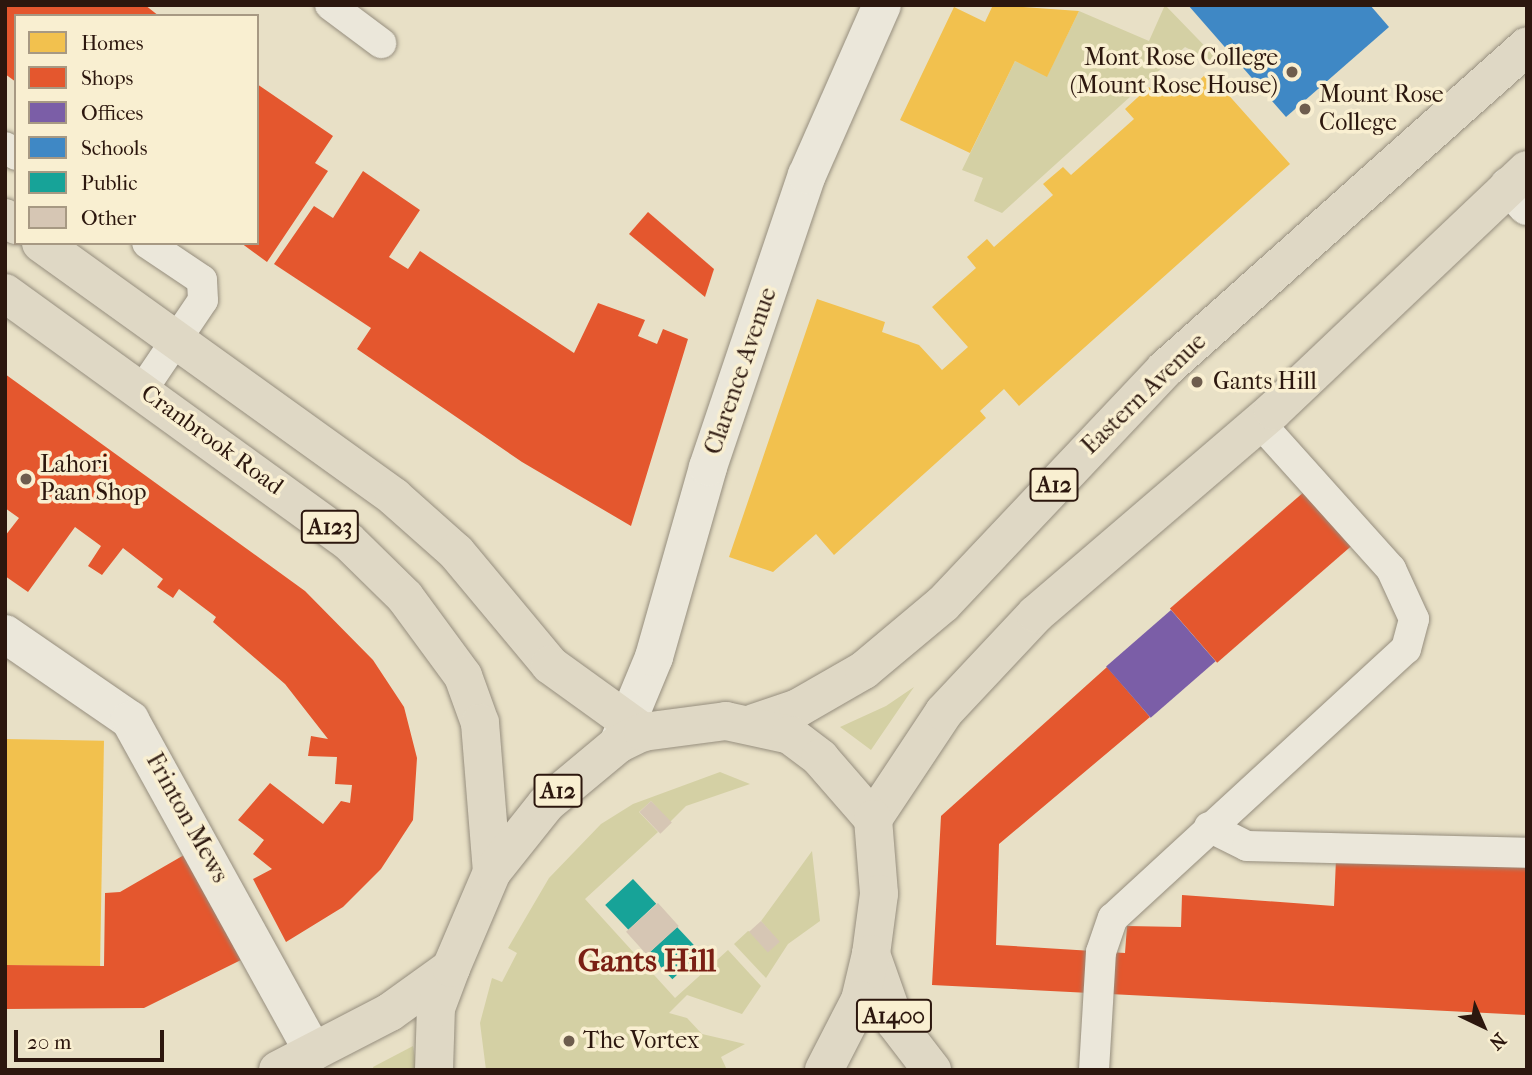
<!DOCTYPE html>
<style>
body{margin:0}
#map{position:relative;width:1532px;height:1075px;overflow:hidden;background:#e8e0c6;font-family:"IM FELL French Canon",serif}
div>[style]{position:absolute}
.green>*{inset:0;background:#d4d0a4}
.homes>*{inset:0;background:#f2c14e;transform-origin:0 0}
.shops>*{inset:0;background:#e4572e;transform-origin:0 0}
.offices>*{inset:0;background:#7b5ea7;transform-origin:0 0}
.schools>*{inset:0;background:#3f88c5}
.public>*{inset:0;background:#17a398;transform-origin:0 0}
.building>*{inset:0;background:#d6c6b4;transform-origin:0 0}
.roads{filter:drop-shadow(0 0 2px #968e7e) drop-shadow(0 0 2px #968e7e)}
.lane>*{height:30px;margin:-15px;padding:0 15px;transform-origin:15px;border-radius:15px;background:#ebe7da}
.street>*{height:38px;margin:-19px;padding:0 19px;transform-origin:19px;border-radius:19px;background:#ebe7da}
.primary>*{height:38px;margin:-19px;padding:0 19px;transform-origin:19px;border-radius:19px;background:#dfd8c5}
.highway>*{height:38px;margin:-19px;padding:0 19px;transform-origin:19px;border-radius:19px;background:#dfd8c5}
.dots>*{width:19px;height:19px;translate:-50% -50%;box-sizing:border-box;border:4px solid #f9efd1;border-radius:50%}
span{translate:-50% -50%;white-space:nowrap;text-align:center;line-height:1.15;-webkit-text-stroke:7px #f9efd1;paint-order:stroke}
.shield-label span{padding:2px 5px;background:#f9efd1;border:2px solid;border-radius:5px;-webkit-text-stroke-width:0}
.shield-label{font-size:23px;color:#2c170e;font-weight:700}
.poi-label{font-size:24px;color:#2c170e}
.right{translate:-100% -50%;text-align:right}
.left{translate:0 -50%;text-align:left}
.street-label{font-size:24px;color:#2c170e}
.district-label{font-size:32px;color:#7a1f14;font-weight:700}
.frame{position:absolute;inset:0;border:7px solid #2c170e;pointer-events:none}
.legend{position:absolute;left:14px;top:14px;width:245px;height:231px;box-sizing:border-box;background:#f9efd1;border:2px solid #a79983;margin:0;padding:9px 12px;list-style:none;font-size:21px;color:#2c170e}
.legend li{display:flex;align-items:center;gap:14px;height:35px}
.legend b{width:35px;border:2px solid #a79983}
.north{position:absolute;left:1448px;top:991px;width:70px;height:70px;-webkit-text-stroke:5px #f9efd1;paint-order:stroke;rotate:136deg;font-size:19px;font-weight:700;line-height:28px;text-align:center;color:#2c170e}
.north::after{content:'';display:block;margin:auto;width:24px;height:32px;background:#2c170e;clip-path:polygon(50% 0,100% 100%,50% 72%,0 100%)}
.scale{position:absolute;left:14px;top:1030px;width:150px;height:32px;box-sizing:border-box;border:4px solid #2c170e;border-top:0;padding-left:9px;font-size:21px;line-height:24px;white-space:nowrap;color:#2c170e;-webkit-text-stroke:5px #f9efd1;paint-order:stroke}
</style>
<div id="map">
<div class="green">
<div style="clip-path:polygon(1165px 5px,1226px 68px,1185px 47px,1002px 213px,974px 201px,983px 178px,962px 170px,1015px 61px,1047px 76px,1079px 11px,1149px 41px)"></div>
<div style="clip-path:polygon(914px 687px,871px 750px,840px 727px,886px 706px)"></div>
<div style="clip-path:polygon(720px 772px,750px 784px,686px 806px,670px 822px,651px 801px,639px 812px,658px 832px,585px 899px,675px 998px,728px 950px,761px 986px,742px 1014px,687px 995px,669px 1013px,687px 1018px,702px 1034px,745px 1044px,721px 1057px,727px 1070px,486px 1070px,480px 1023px,492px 978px,502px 982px,517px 953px,508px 948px,549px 878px,601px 824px,633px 804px)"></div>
<div style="clip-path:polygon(812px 851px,820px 921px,788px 944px,766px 978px,734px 944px,748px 931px,779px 942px,761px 921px)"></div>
<div style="clip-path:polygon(413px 1046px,417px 1070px,374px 1070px,373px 1067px)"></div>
</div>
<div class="homes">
<div style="clip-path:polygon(993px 5px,1079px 11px,1047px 77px,1015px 61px,970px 153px,900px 120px,954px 7px,985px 22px)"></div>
<div style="clip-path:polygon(1208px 72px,1290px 164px,1019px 406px,1004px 389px,980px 411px,986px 418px,834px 555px,816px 534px,773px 572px,729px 557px,817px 299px,885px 322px,882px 332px,919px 345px,942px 370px,968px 347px,932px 307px,976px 268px,967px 257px,987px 239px,994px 247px,1053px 195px,1043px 184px,1063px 167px,1071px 175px,1134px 119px,1125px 109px,1149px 87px,1158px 97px,1175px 82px,1185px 94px)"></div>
<div style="left:5px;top:739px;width:99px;height:226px;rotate:1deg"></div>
</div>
<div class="shops">
<div style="clip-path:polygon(5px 5px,145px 5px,159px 16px,16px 16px,16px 82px,5px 74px)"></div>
<div style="clip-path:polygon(257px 84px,333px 136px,315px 163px,328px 171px,267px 262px,241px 243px,257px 243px)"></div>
<div style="clip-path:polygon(363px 171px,420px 210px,389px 257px,408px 269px,420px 251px,574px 353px,598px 303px,645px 320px,638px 336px,657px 344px,663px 329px,688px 339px,631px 526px,522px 462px,357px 349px,371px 328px,274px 264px,314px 206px,333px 218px)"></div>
<div style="clip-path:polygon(648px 212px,714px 269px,705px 297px,629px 234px)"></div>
<div style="clip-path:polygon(5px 374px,305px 591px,373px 660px,404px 707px,417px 758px,413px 820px,381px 869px,343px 907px,286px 942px,253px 879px,272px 869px,253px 854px,264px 840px,238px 820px,270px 783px,323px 824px,341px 801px,350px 803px,352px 785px,335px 784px,337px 757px,308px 756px,311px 736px,328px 739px,285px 684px,213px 622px,216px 617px,179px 589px,173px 598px,157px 587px,163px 579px,123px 548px,102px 575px,88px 566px,101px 546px,75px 527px,28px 592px,5px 576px,5px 536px,19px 518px,5px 508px)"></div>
<div style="left:1305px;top:491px;width:72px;height:179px;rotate:49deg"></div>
<div style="clip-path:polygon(1107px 667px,1150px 717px,999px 844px,996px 945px,1125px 953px,1127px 926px,1181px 927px,1182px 895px,1334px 906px,1336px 859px,1527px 866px,1527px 1015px,932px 985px,941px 816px)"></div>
<div style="clip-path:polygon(184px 855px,241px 960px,144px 1008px,5px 1009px,5px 965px,104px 966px,105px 893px,120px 892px)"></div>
</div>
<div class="offices">
<div style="left:1171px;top:610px;width:68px;height:86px;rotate:49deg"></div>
</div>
<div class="schools">
<div style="clip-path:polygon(1188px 5px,1370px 5px,1389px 27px,1286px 117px)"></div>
</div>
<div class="public">
<div style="left:633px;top:879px;width:34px;height:38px;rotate:47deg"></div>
<div style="left:677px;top:927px;width:35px;height:39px;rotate:47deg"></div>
</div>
<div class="building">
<div style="left:651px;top:801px;width:30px;height:16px;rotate:46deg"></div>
<div style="left:658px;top:903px;width:31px;height:43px;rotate:48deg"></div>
<div style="left:761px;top:921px;width:28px;height:16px;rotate:48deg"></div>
</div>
<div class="roads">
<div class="lane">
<div style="left:330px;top:5px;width:64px;rotate:36.7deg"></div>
<div style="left:5px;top:147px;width:14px;rotate:36deg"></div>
<div style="left:143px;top:389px;width:107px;rotate:-56deg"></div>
<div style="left:203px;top:300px;width:20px;rotate:-93deg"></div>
<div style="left:202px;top:280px;width:66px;rotate:-146.1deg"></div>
<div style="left:1209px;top:827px;width:42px;rotate:26.6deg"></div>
<div style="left:1247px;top:846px;width:280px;rotate:1.4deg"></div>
<div style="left:1094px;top:1070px;width:118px;rotate:-86.6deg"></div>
<div style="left:1101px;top:952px;width:36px;rotate:-71deg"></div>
<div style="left:1113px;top:918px;width:398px;rotate:-42.6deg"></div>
<div style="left:1406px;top:649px;width:31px;rotate:-75deg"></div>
<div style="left:1414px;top:619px;width:55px;rotate:-114.7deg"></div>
<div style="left:1391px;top:569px;width:196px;rotate:-131.9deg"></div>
</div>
<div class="street">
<div style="left:1509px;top:186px;width:27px;rotate:48deg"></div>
<div style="left:5px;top:634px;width:152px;rotate:34.5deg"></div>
<div style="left:130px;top:720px;width:379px;rotate:61.1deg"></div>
<div style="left:618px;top:744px;width:94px;rotate:-67.5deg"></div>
<div style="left:654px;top:657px;width:198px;rotate:-74.1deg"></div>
<div style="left:708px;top:467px;width:308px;rotate:-71.3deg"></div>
<div style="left:807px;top:175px;width:186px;rotate:-66.2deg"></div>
</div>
<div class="primary">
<div style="left:5px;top:218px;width:13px;rotate:32deg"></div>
<div style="left:41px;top:243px;width:435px;rotate:35.7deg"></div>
<div style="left:394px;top:497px;width:83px;rotate:41.6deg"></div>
<div style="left:456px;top:552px;width:147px;rotate:50.2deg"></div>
<div style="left:550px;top:665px;width:115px;rotate:35.8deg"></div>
<div style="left:5px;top:293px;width:423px;rotate:35.9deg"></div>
<div style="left:348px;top:541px;width:80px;rotate:44.5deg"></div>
<div style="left:405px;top:597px;width:98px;rotate:53.7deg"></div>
<div style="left:463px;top:676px;width:50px;rotate:70.1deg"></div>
<div style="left:480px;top:723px;width:149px;rotate:85.4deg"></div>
</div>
<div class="highway">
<div style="left:754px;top:723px;width:46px;rotate:-18.8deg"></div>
<div style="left:798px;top:708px;width:76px;rotate:-29.9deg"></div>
<div style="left:864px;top:670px;width:103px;rotate:-39.9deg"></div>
<div style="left:943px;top:604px;width:323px;rotate:-46.6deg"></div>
<div style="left:1165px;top:369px;width:485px;rotate:-41.7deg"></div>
<div style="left:873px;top:819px;width:128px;rotate:-56.4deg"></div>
<div style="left:944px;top:712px;width:134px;rotate:-46.8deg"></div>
<div style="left:1036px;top:614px;width:312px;rotate:-40.6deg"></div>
<div style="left:1273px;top:411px;width:350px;rotate:-43.5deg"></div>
<div style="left:871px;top:954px;width:72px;rotate:70.6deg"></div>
<div style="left:895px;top:1022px;width:61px;rotate:52.4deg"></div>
<div style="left:278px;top:1070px;width:126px;rotate:-27.4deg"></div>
<div style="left:390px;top:1012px;width:75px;rotate:-35.8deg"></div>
<div style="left:434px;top:1070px;width:62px;rotate:-88.2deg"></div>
<div style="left:436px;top:1008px;width:43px;rotate:-69.4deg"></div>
<div style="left:451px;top:968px;width:104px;rotate:-66.9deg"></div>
<div style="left:492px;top:872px;width:87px;rotate:-51.5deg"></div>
<div style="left:546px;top:804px;width:94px;rotate:-39.8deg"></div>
<div style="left:618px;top:744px;width:28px;rotate:-26deg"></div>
<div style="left:643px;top:732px;width:84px;rotate:-7.5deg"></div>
<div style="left:726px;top:721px;width:66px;rotate:12.3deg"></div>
<div style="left:790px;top:735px;width:38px;rotate:37deg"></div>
<div style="left:820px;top:758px;width:81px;rotate:49deg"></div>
<div style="left:873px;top:819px;width:75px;rotate:85.4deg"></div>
<div style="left:879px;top:894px;width:61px;rotate:97.6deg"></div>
<div style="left:871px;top:954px;width:47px;rotate:103.4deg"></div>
<div style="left:860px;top:1000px;width:79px;rotate:117.2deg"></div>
</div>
</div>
<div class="dots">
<div style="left:1292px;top:72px;background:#6e5d4e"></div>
<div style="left:1305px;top:109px;background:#6e5d4e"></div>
<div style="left:1197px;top:382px;background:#6e5d4e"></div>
<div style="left:26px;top:479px;background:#6e5d4e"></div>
<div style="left:569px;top:1041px;background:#6e5d4e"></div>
</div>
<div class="shield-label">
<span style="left:1054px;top:485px">A12</span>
<span style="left:330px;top:527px">A123</span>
<span style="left:558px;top:791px">A12</span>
<span style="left:894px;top:1016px">A1400</span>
</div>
<div class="poi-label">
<span class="right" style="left:1278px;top:72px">Mont Rose College<br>(Mount Rose House)</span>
<span class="left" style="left:1319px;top:109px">Mount Rose<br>College</span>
<span class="left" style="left:1213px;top:382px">Gants Hill</span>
<span class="left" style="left:40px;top:479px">Lahori<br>Paan Shop</span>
<span class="left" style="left:583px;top:1041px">The Vortex</span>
</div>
<div class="street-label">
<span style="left:741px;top:371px;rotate:-71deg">Clarence Avenue</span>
<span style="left:1144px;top:394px;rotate:-44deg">Eastern Avenue</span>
<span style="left:212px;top:440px;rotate:36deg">Cranbrook Road</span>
<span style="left:187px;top:818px;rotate:61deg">Frinton Mews</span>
</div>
<div class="district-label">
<span style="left:647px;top:961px">Gants Hill</span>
</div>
<div class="frame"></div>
<ul class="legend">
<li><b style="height:19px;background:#f2c14e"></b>Homes</li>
<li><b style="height:19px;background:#e4572e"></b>Shops</li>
<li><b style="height:19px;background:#7b5ea7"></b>Offices</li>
<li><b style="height:19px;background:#3f88c5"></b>Schools</li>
<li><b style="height:19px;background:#17a398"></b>Public</li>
<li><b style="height:19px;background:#d6c6b4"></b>Other</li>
</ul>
<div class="north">N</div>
<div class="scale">20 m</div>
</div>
